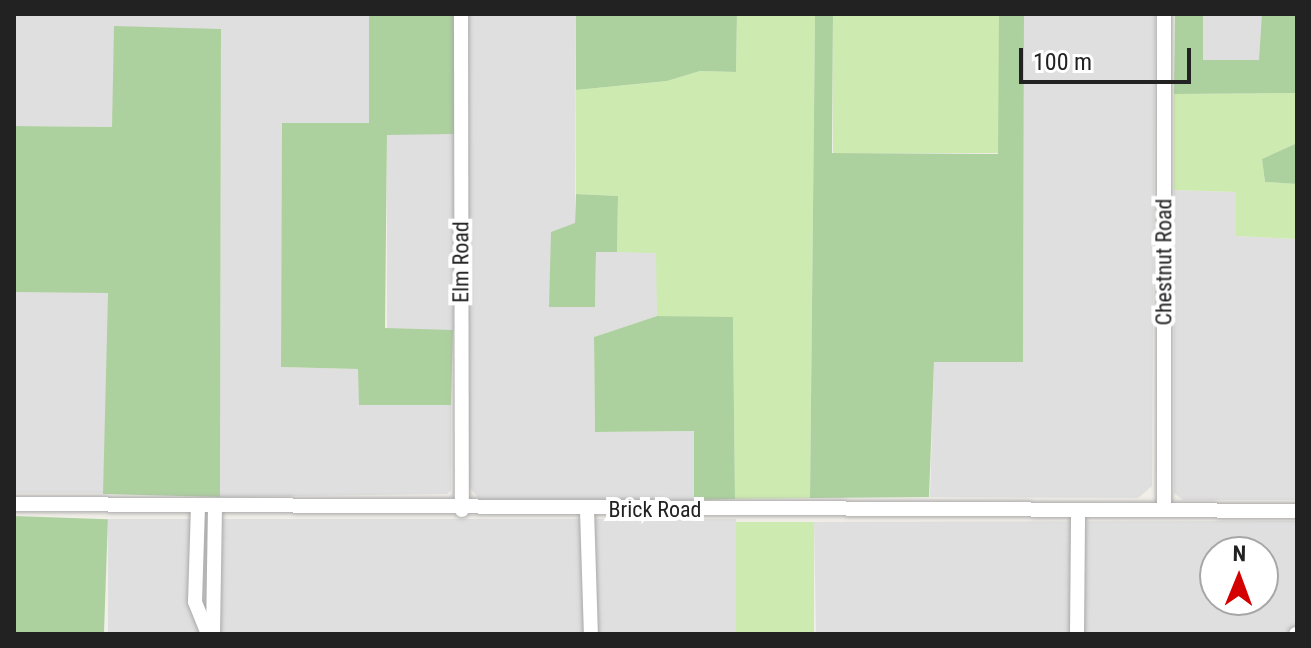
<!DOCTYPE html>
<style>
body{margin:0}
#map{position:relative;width:1311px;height:648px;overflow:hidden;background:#f2efe9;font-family:"Roboto Condensed",sans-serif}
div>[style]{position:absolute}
.residential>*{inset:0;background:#e0dfdf;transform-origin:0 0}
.grass>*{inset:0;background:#cdebb0;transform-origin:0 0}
.forest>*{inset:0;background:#add19e;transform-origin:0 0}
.roads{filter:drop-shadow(0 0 2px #a9a9a9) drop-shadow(0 0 2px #a9a9a9)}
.minor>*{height:14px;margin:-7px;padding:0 7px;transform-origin:7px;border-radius:7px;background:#fff}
span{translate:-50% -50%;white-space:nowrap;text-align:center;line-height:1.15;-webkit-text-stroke:8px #fff;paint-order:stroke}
.street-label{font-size:22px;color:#222}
.frame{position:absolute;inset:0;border:16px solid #222;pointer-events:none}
.north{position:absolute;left:1199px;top:536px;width:80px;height:80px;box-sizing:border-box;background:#fff;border:2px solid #a7a7a7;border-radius:50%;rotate:1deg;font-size:22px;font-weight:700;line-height:32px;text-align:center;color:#222}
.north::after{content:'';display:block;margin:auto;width:28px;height:36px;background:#d40000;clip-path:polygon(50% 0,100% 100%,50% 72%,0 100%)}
.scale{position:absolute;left:1019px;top:48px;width:172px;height:36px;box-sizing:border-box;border:4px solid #222;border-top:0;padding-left:10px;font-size:24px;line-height:28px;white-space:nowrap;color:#222;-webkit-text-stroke:6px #fff;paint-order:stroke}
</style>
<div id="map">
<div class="residential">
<div style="clip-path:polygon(14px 14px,369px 14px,369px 123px,283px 123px,281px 367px,359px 369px,360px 405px,451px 405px,451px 490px,447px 494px,220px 497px,221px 29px,112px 127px,14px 126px)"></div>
<div style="clip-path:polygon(469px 14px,576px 14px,575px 223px,549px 307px,595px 307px,596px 251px,657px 252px,657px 316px,594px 337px,595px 432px,694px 431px,694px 500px,490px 502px,480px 500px,467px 484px)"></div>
<div style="clip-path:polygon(1024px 14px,1155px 14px,1152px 486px,1138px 498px,930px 497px,934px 362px,1023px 361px)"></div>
<div style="left:1203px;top:14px;width:59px;height:46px"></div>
<div style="left:454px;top:134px;width:196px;height:67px;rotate:90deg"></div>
<div style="clip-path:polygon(1174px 190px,1236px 192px,1236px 236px,1297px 239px,1297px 500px,1183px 500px,1174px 493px)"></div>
<div style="left:14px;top:292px;width:94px;height:201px"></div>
<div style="left:108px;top:519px;width:628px;height:115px"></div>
<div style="clip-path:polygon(evenodd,1297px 521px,1297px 634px,816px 634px,814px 522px,1297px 521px,1215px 552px,1263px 552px,1263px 600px,1215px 600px,1215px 552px)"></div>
</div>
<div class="grass">
<div style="clip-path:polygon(737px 14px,815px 14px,810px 498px,735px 499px,733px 318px,657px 316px,656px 253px,617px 252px,618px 196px,576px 194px,576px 90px,667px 81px,700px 71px,736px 72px)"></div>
<div style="left:833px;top:14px;width:166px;height:139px"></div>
<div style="clip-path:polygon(1297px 93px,1297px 143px,1262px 159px,1265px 182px,1297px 184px,1297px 239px,1236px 236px,1236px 192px,1174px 190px,1174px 94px)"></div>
<div style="left:736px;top:522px;width:78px;height:112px"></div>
</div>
<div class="forest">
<div style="clip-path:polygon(369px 14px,454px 14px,454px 134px,387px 135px,385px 328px,453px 330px,451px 405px,359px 405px,358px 369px,281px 367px,282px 123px,369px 123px)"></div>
<div style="clip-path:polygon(576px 14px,737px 14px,736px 72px,700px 71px,667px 81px,576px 90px)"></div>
<div style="clip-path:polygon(815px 14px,833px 14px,832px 153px,998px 154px,999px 14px,1024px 14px,1023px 362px,934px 362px,929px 497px,810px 498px)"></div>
<div style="clip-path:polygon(1175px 14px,1203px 14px,1203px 60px,1259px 60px,1262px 14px,1297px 14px,1297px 93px,1174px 94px)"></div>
<div style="clip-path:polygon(114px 26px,221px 29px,220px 497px,103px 494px,108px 293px,14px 292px,14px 126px,112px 127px)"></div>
<div style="clip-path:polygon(1297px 143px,1297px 184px,1265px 182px,1262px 159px)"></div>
<div style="clip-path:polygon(576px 194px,618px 196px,617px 252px,596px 252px,595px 307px,549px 307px,551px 232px,575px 223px)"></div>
<div style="clip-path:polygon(657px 316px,733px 317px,735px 499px,694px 500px,694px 431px,595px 432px,594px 337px)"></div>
<div style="left:14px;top:516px;width:94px;height:118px;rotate:2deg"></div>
</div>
<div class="roads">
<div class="minor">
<div style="left:461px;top:14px;width:496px;rotate:89.9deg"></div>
<div style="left:1164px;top:14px;width:496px;rotate:90deg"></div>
<div style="left:14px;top:504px;width:1283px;rotate:0.31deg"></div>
<div style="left:198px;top:506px;width:96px;rotate:91.8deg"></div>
<div style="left:195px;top:602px;width:35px;rotate:68deg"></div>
<div style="left:587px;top:510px;width:124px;rotate:88.2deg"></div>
<div style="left:213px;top:634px;width:127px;rotate:-89.1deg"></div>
<div style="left:1077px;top:634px;width:124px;rotate:-89.5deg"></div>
<div style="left:1296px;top:634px;width:1px"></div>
</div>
</div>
<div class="street-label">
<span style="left:461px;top:262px;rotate:-90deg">Elm Road</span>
<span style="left:1164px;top:262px;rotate:-90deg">Chestnut Road</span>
<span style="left:655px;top:510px">Brick Road</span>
</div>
<div class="frame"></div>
<div class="north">N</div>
<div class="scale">100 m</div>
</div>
